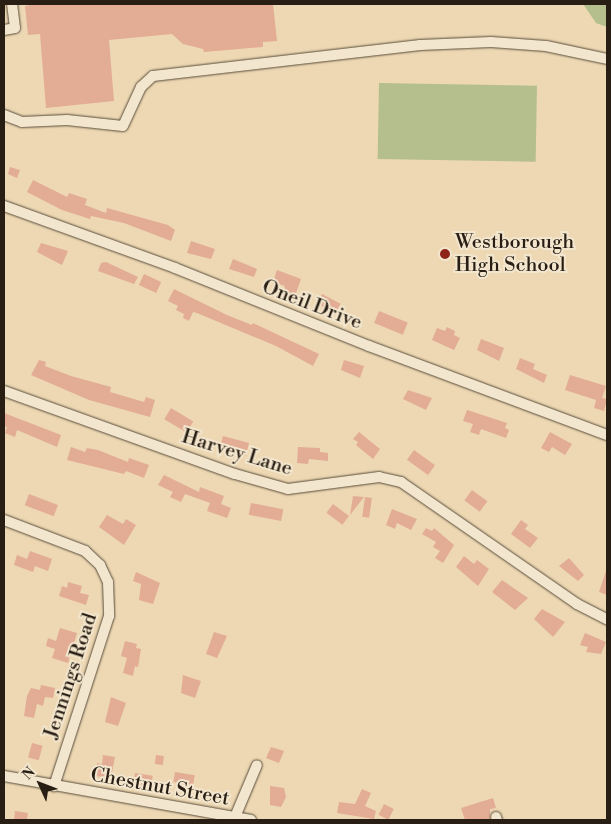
<!DOCTYPE html>
<style>
body{margin:0}
#map{position:relative;width:611px;height:824px;overflow:hidden;background:#edd8b3;font-family:"Libre Bodoni",serif}
div>[style]{position:absolute}
.green>*{inset:0;background:#b5bf8e;transform-origin:0 0}
.building>*{inset:0;background:#e3ac95;transform-origin:0 0}
.roads{filter:drop-shadow(0 0 1px #594c3b) drop-shadow(0 0 1px #594c3b)}
.minor>*{height:10px;margin:-5px;padding:0 5px;transform-origin:5px;border-radius:5px;background:#f3e6ce}
.dots>*{width:14px;height:14px;translate:-50% -50%;box-sizing:border-box;border:2px solid #f3e6ce;border-radius:50%}
span{translate:-50% -50%;white-space:nowrap;text-align:center;line-height:1.15;-webkit-text-stroke:4px #f3e6ce;paint-order:stroke}
.poi-label{font-size:20px;color:#281e13}
.left{translate:0 -50%;text-align:left}
.street-label{font-size:20px;color:#281e13}
.frame{position:absolute;inset:0;border:5px solid #281e13;pointer-events:none}
.north{position:absolute;left:15px;top:759px;width:50px;height:50px;-webkit-text-stroke:4px #f3e6ce;paint-order:stroke;rotate:313deg;font-size:14px;font-weight:700;line-height:20px;text-align:center;color:#281e13}
.north::after{content:'';display:block;margin:auto;width:18px;height:22px;background:#281e13;clip-path:polygon(50% 0,100% 100%,50% 72%,0 100%)}
</style>
<div id="map">
<div class="green">
<div style="clip-path:polygon(583px 4px,607px 4px,607px 27px,596px 23px)"></div>
<div style="left:379px;top:83px;width:158px;height:76px;rotate:1deg"></div>
</div>
<div class="building">
<div style="clip-path:polygon(36px 4px,273px 4px,277px 41px,263px 42px,263px 47px,204px 52px,203px 49px,183px 44px,172px 34px,109px 40px,114px 101px,46px 108px,40px 34px,28px 35px,25px 6px)"></div>
<div style="clip-path:polygon(10px 167px,20px 170px,17px 178px,8px 174px)"></div>
<div style="clip-path:polygon(33px 180px,67px 197px,69px 193px,87px 199px,85px 205px,106px 213px,107px 208px,168px 225px,175px 230px,171px 241px,124px 223px,91px 216px,90px 219px,62px 210px,27px 192px)"></div>
<div style="clip-path:polygon(191px 241px,215px 249px,211px 259px,187px 253px)"></div>
<div style="clip-path:polygon(41px 243px,68px 251px,62px 265px,37px 252px)"></div>
<div style="clip-path:polygon(233px 259px,257px 269px,254px 277px,229px 269px)"></div>
<div style="clip-path:polygon(106px 262px,138px 277px,134px 284px,98px 271px,101px 263px)"></div>
<div style="clip-path:polygon(277px 270px,301px 279px,295px 296px,283px 292px,285px 286px,273px 282px)"></div>
<div style="left:144px;top:274px;width:19px;height:12px;rotate:25deg"></div>
<div style="clip-path:polygon(174px 289px,227px 315px,252px 325px,253px 323px,319px 354px,313px 366px,276px 346px,197px 313px,193px 312px,189px 321px,183px 318px,184px 314px,176px 310px,178px 306px,168px 301px)"></div>
<div style="left:322px;top:294px;width:21px;height:11px;rotate:28deg"></div>
<div style="left:379px;top:311px;width:31px;height:13px;rotate:22deg"></div>
<div style="clip-path:polygon(447px 327px,455px 331px,454px 335px,460px 338px,454px 350px,432px 340px,437px 328px,445px 331px)"></div>
<div style="clip-path:polygon(481px 339px,504px 348px,499px 361px,477px 350px)"></div>
<div style="clip-path:polygon(520px 358px,535px 364px,533px 369px,547px 375px,544px 383px,516px 369px)"></div>
<div style="clip-path:polygon(39px 360px,46px 362px,45px 366px,71px 376px,111px 387px,110px 392px,144px 402px,146px 397px,155px 400px,150px 417px,89px 400px,31px 375px)"></div>
<div style="clip-path:polygon(344px 360px,364px 366px,360px 378px,341px 370px)"></div>
<div style="clip-path:polygon(570px 375px,606px 386px,602px 398px,607px 399px,604px 411px,594px 408px,596px 400px,565px 390px)"></div>
<div style="clip-path:polygon(408px 390px,432px 398px,426px 410px,403px 399px)"></div>
<div style="left:171px;top:408px;width:26px;height:13px;rotate:31deg"></div>
<div style="clip-path:polygon(467px 410px,507px 423px,505px 428px,509px 430px,506px 438px,481px 429px,479px 435px,470px 432px,473px 424px,463px 421px)"></div>
<div style="clip-path:polygon(4px 413px,61px 435px,57px 447px,17px 430px,15px 437px,5px 433px,7px 427px,4px 426px)"></div>
<div style="clip-path:polygon(359px 432px,380px 449px,373px 459px,356px 445px,358px 442px,353px 439px)"></div>
<div style="clip-path:polygon(550px 432px,572px 444px,565px 455px,552px 447px,549px 452px,541px 448px)"></div>
<div style="left:223px;top:436px;width:27px;height:13px;rotate:15deg"></div>
<div style="clip-path:polygon(71px 447px,85px 452px,87px 448px,98px 450px,128px 462px,129px 458px,149px 465px,144px 478px,126px 471px,124px 474px,67px 460px)"></div>
<div style="clip-path:polygon(298px 447px,320px 448px,320px 452px,328px 453px,328px 461px,309px 459px,308px 464px,297px 463px)"></div>
<div style="left:414px;top:450px;width:26px;height:12px;rotate:36deg"></div>
<div style="clip-path:polygon(164px 475px,199px 492px,200px 487px,224px 496px,221px 504px,231px 508px,227px 518px,207px 511px,210px 503px,185px 494px,181px 502px,170px 497px,173px 492px,158px 485px)"></div>
<div style="left:472px;top:490px;width:19px;height:13px;rotate:36deg"></div>
<div style="left:29px;top:494px;width:31px;height:12px;rotate:21deg"></div>
<div style="clip-path:polygon(353px 496px,364px 497px,350px 515px)"></div>
<div style="left:365px;top:497px;width:7px;height:20px;rotate:8deg"></div>
<div style="left:251px;top:503px;width:33px;height:12px;rotate:11deg"></div>
<div style="left:333px;top:504px;width:20px;height:11px;rotate:37deg"></div>
<div style="clip-path:polygon(392px 509px,417px 519px,411px 530px,397px 523px,395px 529px,386px 525px)"></div>
<div style="clip-path:polygon(107px 515px,123px 524px,126px 519px,136px 525px,124px 545px,99px 527px)"></div>
<div style="clip-path:polygon(521px 520px,528px 525px,525px 529px,538px 538px,530px 548px,511px 534px)"></div>
<div style="clip-path:polygon(426px 528px,432px 531px,434px 528px,454px 545px,443px 563px,435px 558px,440px 551px,433px 547px,436px 542px,422px 534px)"></div>
<div style="clip-path:polygon(30px 551px,52px 559px,48px 571px,35px 566px,33px 572px,14px 565px,17px 555px,27px 559px)"></div>
<div style="clip-path:polygon(464px 556px,474px 564px,477px 560px,489px 569px,478px 586px,456px 567px)"></div>
<div style="clip-path:polygon(569px 558px,584px 575px,578px 581px,559px 566px)"></div>
<div style="clip-path:polygon(606px 571px,607px 572px,607px 595px,599px 592px)"></div>
<div style="clip-path:polygon(136px 572px,160px 583px,153px 604px,139px 600px,141px 584px,133px 581px)"></div>
<div style="clip-path:polygon(502px 580px,528px 598px,515px 610px,492px 592px)"></div>
<div style="clip-path:polygon(68px 582px,82px 586px,80px 593px,89px 595px,86px 605px,59px 596px,62px 586px,67px 588px)"></div>
<div style="clip-path:polygon(542px 609px,565px 622px,553px 637px,534px 619px)"></div>
<div style="clip-path:polygon(60px 628px,77px 633px,68px 663px,52px 658px,55px 649px,46px 646px,48px 638px,56px 641px)"></div>
<div style="clip-path:polygon(214px 632px,227px 636px,217px 658px,206px 654px)"></div>
<div style="clip-path:polygon(585px 633px,606px 642px,601px 654px,586px 652px,588px 647px,580px 645px)"></div>
<div style="clip-path:polygon(125px 641px,137px 644px,136px 648px,141px 649px,138px 667px,135px 666px,133px 676px,123px 673px,127px 658px,121px 656px)"></div>
<div style="clip-path:polygon(183px 675px,201px 681px,195px 698px,181px 693px)"></div>
<div style="clip-path:polygon(41px 685px,55px 688px,53px 698px,45px 697px,43px 706px,37px 704px,34px 718px,24px 716px,27px 696px,31px 688px,40px 690px)"></div>
<div style="clip-path:polygon(111px 697px,126px 703px,118px 726px,105px 722px)"></div>
<div style="left:32px;top:743px;width:11px;height:15px;rotate:15deg"></div>
<div style="clip-path:polygon(271px 747px,284px 751px,279px 763px,266px 758px)"></div>
<div style="clip-path:polygon(103px 755px,115px 757px,111px 778px,94px 776px,97px 763px,102px 764px)"></div>
<div style="left:156px;top:755px;width:8px;height:9px;rotate:7deg"></div>
<div style="left:175px;top:772px;width:20px;height:10px;rotate:9deg"></div>
<div style="left:135px;top:773px;width:18px;height:11px;rotate:9deg"></div>
<div style="clip-path:polygon(270px 786px,284px 788px,286px 797px,281px 807px,270px 805px)"></div>
<div style="clip-path:polygon(362px 789px,371px 793px,365px 806px,376px 811px,374px 819px,337px 813px,339px 802px,355px 804px)"></div>
<div style="clip-path:polygon(493px 798px,496px 808px,490px 809px,490px 820px,465px 820px,461px 808px)"></div>
<div style="left:384px;top:804px;width:11px;height:12px;rotate:27deg"></div>
<div style="clip-path:polygon(15px 811px,28px 813px,27px 820px,14px 820px)"></div>
</div>
<div class="roads">
<div class="minor">
<div style="left:4px;top:30px;width:11px;rotate:-10deg"></div>
<div style="left:15px;top:28px;width:24px;rotate:-97deg"></div>
<div style="left:4px;top:115px;width:19px;rotate:21deg"></div>
<div style="left:22px;top:122px;width:45px;rotate:-2.5deg"></div>
<div style="left:67px;top:120px;width:56px;rotate:6.1deg"></div>
<div style="left:123px;top:126px;width:43px;rotate:-65.2deg"></div>
<div style="left:141px;top:87px;width:16px;rotate:-43deg"></div>
<div style="left:153px;top:76px;width:269px;rotate:-6.6deg"></div>
<div style="left:420px;top:45px;width:71px;rotate:-2.4deg"></div>
<div style="left:491px;top:42px;width:55px;rotate:4.2deg"></div>
<div style="left:546px;top:46px;width:62px;rotate:12deg"></div>
<div style="left:4px;top:206px;width:182px;rotate:19.9deg"></div>
<div style="left:175px;top:268px;width:209px;rotate:21.9deg"></div>
<div style="left:369px;top:346px;width:254px;rotate:20.5deg"></div>
<div style="left:4px;top:391px;width:245px;rotate:19.8deg"></div>
<div style="left:235px;top:474px;width:55px;rotate:15.8deg"></div>
<div style="left:288px;top:489px;width:92px;rotate:-7.5deg"></div>
<div style="left:379px;top:477px;width:23px;rotate:13deg"></div>
<div style="left:401px;top:482px;width:214px;rotate:34.7deg"></div>
<div style="left:577px;top:604px;width:34px;rotate:27deg"></div>
<div style="left:4px;top:520px;width:87px;rotate:20.9deg"></div>
<div style="left:85px;top:551px;width:21px;rotate:43deg"></div>
<div style="left:100px;top:565px;width:19px;rotate:65deg"></div>
<div style="left:108px;top:582px;width:34px;rotate:88deg"></div>
<div style="left:109px;top:616px;width:179px;rotate:107.9deg"></div>
<div style="left:4px;top:776px;width:251px;rotate:10.1deg"></div>
<div style="left:235px;top:817px;width:56px;rotate:-67.1deg"></div>
<div style="left:496px;top:817px;width:3px;rotate:72deg"></div>
</div>
</div>
<div class="dots">
<div style="left:445px;top:254px;background:#8f2418"></div>
</div>
<div class="poi-label">
<span class="left" style="left:455px;top:254px">Westborough<br>High School</span>
</div>
<div class="street-label">
<span style="left:312px;top:305px;rotate:21deg">Oneil Drive</span>
<span style="left:237px;top:453px;rotate:17deg">Harvey Lane</span>
<span style="left:71px;top:676px;rotate:-72deg">Jennings Road</span>
<span style="left:160px;top:787px;rotate:10deg">Chestnut Street</span>
</div>
<div class="frame"></div>
<div class="north">N</div>
</div>
